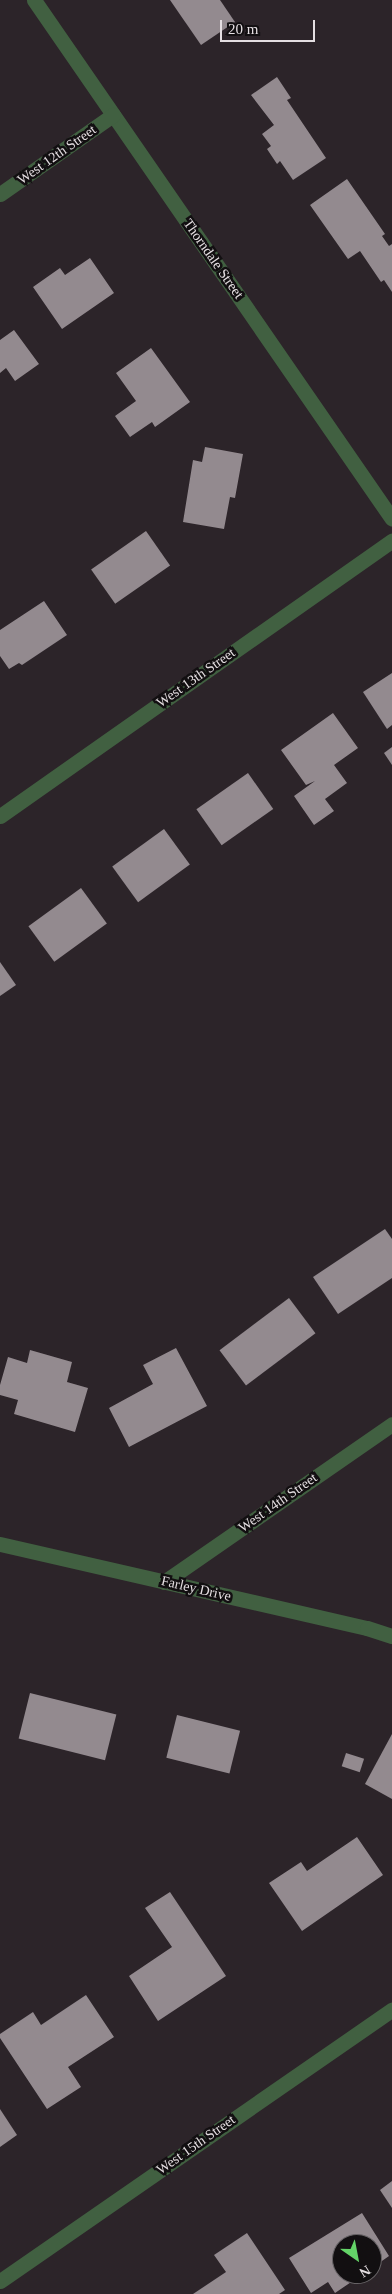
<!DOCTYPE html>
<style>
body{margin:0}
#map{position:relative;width:392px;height:2294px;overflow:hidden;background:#2c2429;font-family:"Times New Roman",serif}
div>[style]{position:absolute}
.building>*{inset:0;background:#938a8f;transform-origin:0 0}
.street>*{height:15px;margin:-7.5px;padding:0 7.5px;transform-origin:7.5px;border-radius:7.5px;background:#416041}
span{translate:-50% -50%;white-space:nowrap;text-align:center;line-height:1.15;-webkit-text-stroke:5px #120f11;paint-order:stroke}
.street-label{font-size:14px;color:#e5dfe2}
.north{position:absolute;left:332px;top:2234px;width:50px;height:50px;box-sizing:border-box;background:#120f11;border:1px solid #666265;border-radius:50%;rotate:147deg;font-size:14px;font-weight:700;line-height:20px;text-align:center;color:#e5dfe2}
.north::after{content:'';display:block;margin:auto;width:18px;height:22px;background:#64d468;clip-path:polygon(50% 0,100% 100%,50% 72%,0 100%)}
.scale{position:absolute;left:220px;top:20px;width:95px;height:22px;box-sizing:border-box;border:2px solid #e5dfe2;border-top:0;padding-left:6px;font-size:15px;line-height:18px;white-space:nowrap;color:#e5dfe2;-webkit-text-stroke:4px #120f11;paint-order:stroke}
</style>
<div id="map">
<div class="building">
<div style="clip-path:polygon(170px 0,220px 0,235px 22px,201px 45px)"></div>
<div style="clip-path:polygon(277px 77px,291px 98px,287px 100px,326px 158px,293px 180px,280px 161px,277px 164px,267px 149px,271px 146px,262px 134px,274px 125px,251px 95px)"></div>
<div style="clip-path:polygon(347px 179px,385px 234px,382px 236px,389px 246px,392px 244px,392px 292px,384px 280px,381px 282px,360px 251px,348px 259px,310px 205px)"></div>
<div style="clip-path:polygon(90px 258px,114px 293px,62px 329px,33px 287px,60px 268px,65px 275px)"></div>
<div style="clip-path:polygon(14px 330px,39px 364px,15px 381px,6px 368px,0 373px,0 340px)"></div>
<div style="clip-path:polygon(151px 348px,190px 402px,155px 427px,152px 422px,130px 437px,115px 416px,136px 401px,116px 373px)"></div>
<div style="clip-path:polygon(205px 447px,243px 454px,235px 498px,230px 497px,224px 529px,183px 522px,193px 460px,202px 462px)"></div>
<div style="left:146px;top:531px;width:42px;height:67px;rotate:55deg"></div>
<div style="clip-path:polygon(44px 601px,67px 635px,22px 665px,19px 663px,9px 669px,0 656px,0 630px)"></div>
<div style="clip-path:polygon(392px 673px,392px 725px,387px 729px,363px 692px)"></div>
<div style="clip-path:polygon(333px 713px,358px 748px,334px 765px,347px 783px,325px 799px,334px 811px,314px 825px,294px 796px,315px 781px,306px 785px,281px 750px)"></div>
<div style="clip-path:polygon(392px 747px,392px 765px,384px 753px)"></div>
<div style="left:248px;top:773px;width:44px;height:63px;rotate:55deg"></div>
<div style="left:164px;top:829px;width:44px;height:64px;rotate:54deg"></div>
<div style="left:81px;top:888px;width:44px;height:65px;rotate:54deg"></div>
<div style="clip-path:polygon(0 962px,16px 985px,0 996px)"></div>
<div style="clip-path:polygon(385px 1229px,392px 1239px,392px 1278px,338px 1314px,313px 1277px)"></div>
<div style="left:289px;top:1298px;width:44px;height:87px;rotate:53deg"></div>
<div style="clip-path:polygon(176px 1348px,207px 1406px,129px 1447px,109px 1408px,153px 1384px,143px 1365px)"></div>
<div style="clip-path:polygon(30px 1350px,72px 1362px,67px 1382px,88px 1388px,75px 1432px,14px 1414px,18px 1400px,0 1395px,0 1385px,8px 1357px,27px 1363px)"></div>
<div style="left:30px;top:1693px;width:89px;height:47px;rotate:14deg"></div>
<div style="left:177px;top:1715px;width:65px;height:44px;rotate:14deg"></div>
<div style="clip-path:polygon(392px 1734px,392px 1799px,365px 1784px)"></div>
<div style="left:346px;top:1753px;width:19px;height:14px;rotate:18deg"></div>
<div style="clip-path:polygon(357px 1837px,383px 1875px,302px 1931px,269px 1883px,301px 1862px,307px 1871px)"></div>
<div style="clip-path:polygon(170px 1892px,226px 1976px,158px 2021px,129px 1976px,172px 1947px,145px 1908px)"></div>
<div style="clip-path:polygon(86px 1995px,114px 2037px,68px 2067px,81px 2087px,47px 2109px,0 2038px,0 2034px,33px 2012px,41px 2025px)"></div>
<div style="clip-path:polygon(0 2109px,17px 2135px,0 2147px)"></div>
<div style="clip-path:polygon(392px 2181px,392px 2208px,380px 2190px)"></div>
<div style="clip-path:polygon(362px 2213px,389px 2256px,372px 2268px,372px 2244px,342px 2244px,342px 2274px,363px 2274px,335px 2293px,328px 2282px,311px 2293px,289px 2258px)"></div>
<div style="clip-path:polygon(247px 2233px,285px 2290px,279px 2294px,193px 2294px,226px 2272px,214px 2255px)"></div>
</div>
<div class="street">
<div style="left:34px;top:0;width:630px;rotate:55.4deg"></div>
<div style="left:0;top:194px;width:138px;rotate:-35deg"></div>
<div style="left:0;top:816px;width:479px;rotate:-35.1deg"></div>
<div style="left:0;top:1544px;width:376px;rotate:12.9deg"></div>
<div style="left:367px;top:1628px;width:26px;rotate:18deg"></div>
<div style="left:164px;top:1582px;width:277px;rotate:-34.7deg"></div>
<div style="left:0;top:2281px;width:477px;rotate:-34.7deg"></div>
</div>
<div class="street-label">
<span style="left:57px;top:155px;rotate:-35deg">West 12th Street</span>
<span style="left:213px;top:259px;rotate:55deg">Thorndale Street</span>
<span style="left:196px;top:678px;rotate:-35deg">West 13th Street</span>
<span style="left:278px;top:1503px;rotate:-35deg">West 14th Street</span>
<span style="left:196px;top:1589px;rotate:13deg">Farley Drive</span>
<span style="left:196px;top:2145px;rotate:-35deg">West 15th Street</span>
</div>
<div class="north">N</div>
<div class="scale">20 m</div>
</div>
